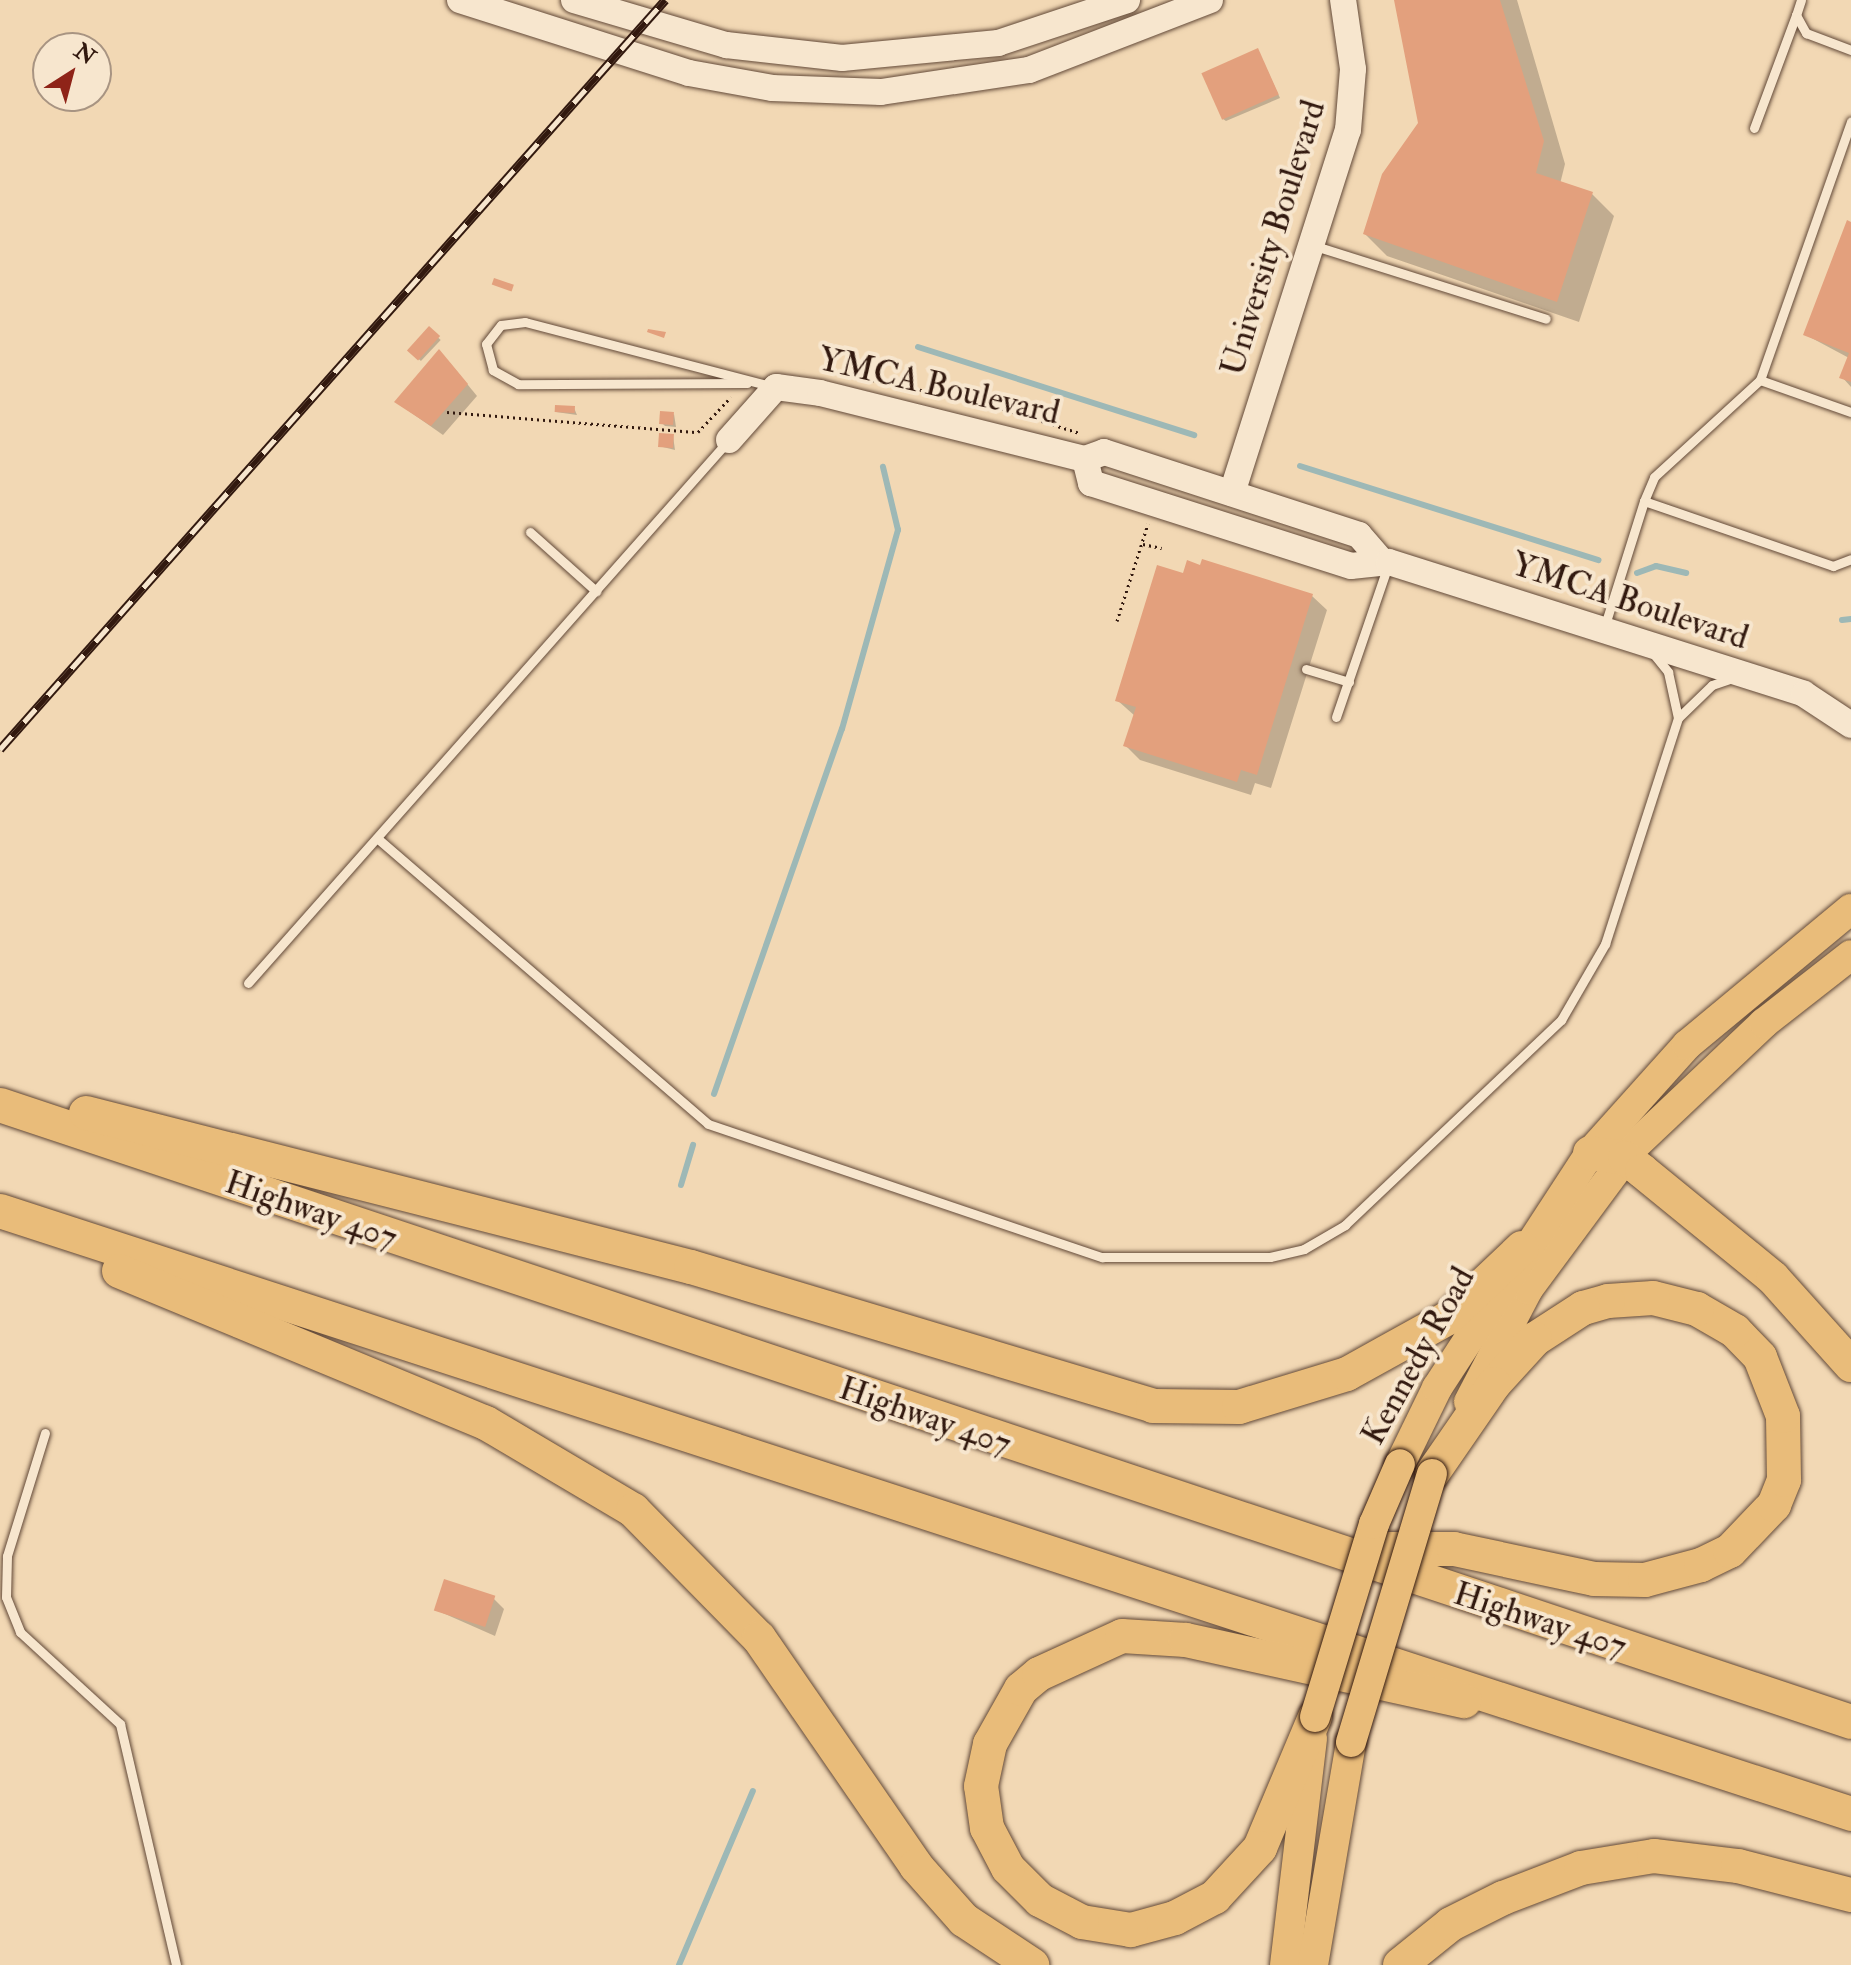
<!DOCTYPE html>
<style>
body{margin:0}
#map{position:relative;width:1851px;height:1965px;overflow:hidden;background:#f2d8b4;font-family:"IM FELL Double Pica",serif}
div>[style]{position:absolute}
.shadow>*{inset:0;background:#0003;transform-origin:0 0}
.stream>*{height:6px;margin:-3px;padding:0 3px;transform-origin:3px;border-radius:3px;background:#9db8b6}
.building>*{inset:0;background:#e3a07d;transform-origin:0 0}
.path>*{height:3px;margin-top:-1.5px;transform-origin:0;background:repeating-linear-gradient(90deg,#32190f 0 2px,transparent 0 6px)}
.roads{filter:drop-shadow(0 0 2px #624938) drop-shadow(0 0 2px #624938)}
.lane>*{height:9px;margin:-4.5px;padding:0 4.5px;transform-origin:4.5px;border-radius:4.5px;background:#f7e6ce}
.secondary>*{height:26px;margin:-13px;padding:0 13px;transform-origin:13px;border-radius:13px;background:#f7e6ce}
.primary>*{height:30px;margin:-15px;padding:0 15px;transform-origin:15px;border-radius:15px;background:#e9bc7a}
.highway>*{height:34px;margin:-17px;padding:0 17px;transform-origin:17px;border-radius:17px;background:#e9bc7a}
.rail>*{height:9px;margin-top:-4.5px;transform-origin:0;background:repeating-linear-gradient(90deg,#f7e6ce 0 18px,#32190f 0 36px);box-sizing:border-box;border-block:2px solid #32190f}
.bridges{filter:drop-shadow(0 0 2px #32190f) drop-shadow(0 0 2px #32190f)}
.primary-bridge>*{height:30px;margin:-15px;padding:0 15px;transform-origin:15px;border-radius:15px;background:#e9bc7a}
span{translate:-50% -50%;white-space:nowrap;text-align:center;line-height:1.15;-webkit-text-stroke:8px #f7e6ce;paint-order:stroke}
.street-label{font-size:34px;color:#32190f}
.north{position:absolute;left:32px;top:32px;width:80px;height:80px;box-sizing:border-box;background:#f7e6ce;border:2px solid #a89482;border-radius:50%;rotate:36deg;font-size:22px;font-weight:700;line-height:32px;text-align:center;color:#32190f}
.north::after{content:'';display:block;margin:auto;width:28px;height:36px;background:#8f2418;clip-path:polygon(50% 0,100% 100%,50% 72%,0 100%)}
</style>
<div id="map">
<div class="shadow">
<div style="clip-path:polygon(1396px 0,1517px 0,1565px 164px,1560px 184px,1592px 194px,1614px 216px,1579px 322px,1387px 256px,1365px 234px,1420px 124px)"></div>
<div style="clip-path:polygon(1258px 50px,1280px 98px,1226px 121px,1223px 119px)"></div>
<div style="clip-path:polygon(1851px 224px,1851px 387px,1842px 377px,1849px 358px,1806px 335px)"></div>
<div style="left:429px;top:329px;width:16px;height:29px;rotate:43deg"></div>
<div style="clip-path:polygon(450px 363px,477px 396px,443px 435px,396px 402px)"></div>
<div style="clip-path:polygon(574px 408px,577px 415px,556px 412px)"></div>
<div style="clip-path:polygon(674px 414px,676px 427px,665px 426px,662px 423px)"></div>
<div style="clip-path:polygon(673px 436px,675px 450px,659px 446px)"></div>
<div style="clip-path:polygon(1184px 575px,1312px 596px,1327px 610px,1271px 788px,1255px 783px,1251px 795px,1140px 760px,1126px 746px,1135px 716px,1117px 700px)"></div>
<div style="clip-path:polygon(493px 1598px,504px 1609px,495px 1636px,436px 1610px)"></div>
</div>
<div class="stream">
<div style="left:918px;top:347px;width:290px;rotate:17.7deg"></div>
<div style="left:1300px;top:466px;width:313px;rotate:17.5deg"></div>
<div style="left:1637px;top:573px;width:20px;rotate:-20deg"></div>
<div style="left:1656px;top:566px;width:31px;rotate:13deg"></div>
<div style="left:1842px;top:620px;width:9px;rotate:-6deg"></div>
<div style="left:714px;top:1094px;width:387px;rotate:-70.7deg"></div>
<div style="left:842px;top:729px;width:207px;rotate:-74.3deg"></div>
<div style="left:898px;top:530px;width:65px;rotate:-103.4deg"></div>
<div style="left:681px;top:1185px;width:42px;rotate:-73.3deg"></div>
<div style="left:679px;top:1965px;width:189px;rotate:-67deg"></div>
</div>
<div class="building">
<div style="clip-path:polygon(1394px 0,1500px 0,1544px 141px,1536px 173px,1593px 192px,1557px 302px,1363px 234px,1382px 174px,1418px 123px)"></div>
<div style="left:1258px;top:48px;width:51px;height:62px;rotate:66deg"></div>
<div style="clip-path:polygon(1847px 220px,1851px 222px,1851px 382px,1839px 378px,1849px 353px,1803px 335px)"></div>
<div style="left:494px;top:278px;width:21px;height:7px;rotate:19deg"></div>
<div style="left:429px;top:326px;width:15px;height:33px;rotate:42deg"></div>
<div style="clip-path:polygon(648px 329px,666px 332px,664px 338px,647px 332px)"></div>
<div style="clip-path:polygon(439px 349px,468px 384px,431px 426px,394px 402px)"></div>
<div style="left:555px;top:405px;width:20px;height:7px;rotate:3deg"></div>
<div style="left:660px;top:411px;width:14px;height:13px;rotate:4deg"></div>
<div style="left:659px;top:433px;width:15px;height:14px;rotate:4deg"></div>
<div style="clip-path:polygon(1202px 559px,1313px 594px,1257px 775px,1241px 770px,1237px 782px,1123px 746px,1136px 707px,1115px 701px,1157px 565px,1183px 573px,1187px 560px,1200px 565px)"></div>
<div style="left:444px;top:1579px;width:54px;height:33px;rotate:18deg"></div>
</div>
<div class="path">
<div style="left:843px;top:374px;width:144px;rotate:11.6deg"></div>
<div style="left:984px;top:403px;width:101px;rotate:17.4deg"></div>
<div style="left:447px;top:412px;width:252px;rotate:4.6deg"></div>
<div style="left:698px;top:432px;width:48px;rotate:-46.7deg"></div>
<div style="left:1143px;top:544px;width:19px;rotate:12deg"></div>
<div style="left:1117px;top:621px;width:102px;rotate:-72.3deg"></div>
</div>
<div class="roads">
<div class="lane">
<div style="left:1801px;top:0;width:16px;rotate:108deg"></div>
<div style="left:1796px;top:15px;width:21px;rotate:61deg"></div>
<div style="left:1806px;top:33px;width:48px;rotate:20.7deg"></div>
<div style="left:1754px;top:128px;width:121px;rotate:-69.6deg"></div>
<div style="left:1312px;top:245px;width:245px;rotate:17.5deg"></div>
<div style="left:1760px;top:380px;width:96px;rotate:19.4deg"></div>
<div style="left:747px;top:383px;width:229px;rotate:179.7deg"></div>
<div style="left:518px;top:384px;width:29px;rotate:-151deg"></div>
<div style="left:493px;top:370px;width:27px;rotate:-105deg"></div>
<div style="left:486px;top:344px;width:24px;rotate:-52deg"></div>
<div style="left:501px;top:325px;width:24px;rotate:-7deg"></div>
<div style="left:525px;top:322px;width:253px;rotate:14.6deg"></div>
<div style="left:1644px;top:501px;width:26px;rotate:-67deg"></div>
<div style="left:1654px;top:477px;width:144px;rotate:-42.5deg"></div>
<div style="left:1760px;top:380px;width:274px;rotate:-70.6deg"></div>
<div style="left:530px;top:532px;width:89px;rotate:41.8deg"></div>
<div style="left:1604px;top:628px;width:133px;rotate:-72.5deg"></div>
<div style="left:1644px;top:501px;width:200px;rotate:19deg"></div>
<div style="left:1833px;top:566px;width:19px;rotate:-21deg"></div>
<div style="left:1652px;top:652px;width:26px;rotate:51deg"></div>
<div style="left:1668px;top:672px;width:47px;rotate:77.7deg"></div>
<div style="left:1306px;top:669px;width:45px;rotate:16.8deg"></div>
<div style="left:1336px;top:717px;width:161px;rotate:-71.1deg"></div>
<div style="left:377px;top:838px;width:437px;rotate:40.8deg"></div>
<div style="left:708px;top:1124px;width:416px;rotate:18.7deg"></div>
<div style="left:1102px;top:1257px;width:168px"></div>
<div style="left:1270px;top:1257px;width:35px;rotate:-13deg"></div>
<div style="left:1304px;top:1249px;width:48px;rotate:-30.3deg"></div>
<div style="left:1345px;top:1225px;width:298px;rotate:-43.5deg"></div>
<div style="left:1561px;top:1020px;width:88px;rotate:-59.9deg"></div>
<div style="left:1605px;top:944px;width:237px;rotate:-72.1deg"></div>
<div style="left:1678px;top:718px;width:47px;rotate:-44.1deg"></div>
<div style="left:1712px;top:685px;width:21px;rotate:-19deg"></div>
<div style="left:248px;top:983px;width:723px;rotate:-48.48deg"></div>
<div style="left:45px;top:1433px;width:129px;rotate:107.2deg"></div>
<div style="left:7px;top:1556px;width:41px;rotate:91.4deg"></div>
<div style="left:6px;top:1597px;width:38px;rotate:68deg"></div>
<div style="left:20px;top:1632px;width:136px;rotate:42.6deg"></div>
<div style="left:120px;top:1724px;width:247px;rotate:76.9deg"></div>
</div>
<div class="secondary">
<div style="left:460px;top:0;width:240px;rotate:17.7deg"></div>
<div style="left:689px;top:73px;width:84px;rotate:10.2deg"></div>
<div style="left:772px;top:88px;width:109px;rotate:2.1deg"></div>
<div style="left:881px;top:92px;width:150px;rotate:-8.5deg"></div>
<div style="left:1029px;top:70px;width:194px;rotate:-21.1deg"></div>
<div style="left:574px;top:0;width:159px;rotate:16.5deg"></div>
<div style="left:726px;top:45px;width:117px;rotate:6.4deg"></div>
<div style="left:842px;top:58px;width:157px;rotate:-5.5deg"></div>
<div style="left:998px;top:43px;width:136px;rotate:-18.4deg"></div>
<div style="left:729px;top:440px;width:71px;rotate:-48.4deg"></div>
<div style="left:776px;top:387px;width:44px;rotate:7.8deg"></div>
<div style="left:820px;top:393px;width:273px;rotate:14deg"></div>
<div style="left:1085px;top:459px;width:20px;rotate:-20deg"></div>
<div style="left:1104px;top:452px;width:268px;rotate:18deg"></div>
<div style="left:1359px;top:535px;width:33px;rotate:49deg"></div>
<div style="left:1085px;top:459px;width:25px;rotate:76deg"></div>
<div style="left:1091px;top:483px;width:273px;rotate:17.7deg"></div>
<div style="left:1351px;top:566px;width:38px;rotate:-6deg"></div>
<div style="left:1389px;top:562px;width:435px;rotate:17.6deg"></div>
<div style="left:1804px;top:694px;width:56px;rotate:33.4deg"></div>
<div style="left:1232px;top:493px;width:381px;rotate:-72.3deg"></div>
<div style="left:1348px;top:130px;width:61px;rotate:-85.3deg"></div>
<div style="left:1353px;top:69px;width:70px;rotate:-98.2deg"></div>
</div>
<div class="primary">
<div style="left:1469px;top:1402px;width:127px;rotate:-62.4deg"></div>
<div style="left:1528px;top:1289px;width:177px;rotate:-53.5deg"></div>
<div style="left:1633px;top:1147px;width:180px;rotate:-43.4deg"></div>
<div style="left:1764px;top:1023px;width:110px;rotate:-38deg"></div>
<div style="left:1400px;top:1464px;width:85px;rotate:-64deg"></div>
<div style="left:1437px;top:1388px;width:280px;rotate:-56.9deg"></div>
<div style="left:1590px;top:1153px;width:145px;rotate:-48.1deg"></div>
<div style="left:1687px;top:1045px;width:213px;rotate:-39.7deg"></div>
<div style="left:1285px;top:1965px;width:228px;rotate:-83.2deg"></div>
<div style="left:1313px;top:1965px;width:226px;rotate:-80.3deg"></div>
</div>
<div class="highway">
<div style="left:0;top:1105px;width:1951px;rotate:18.43deg"></div>
<div style="left:86px;top:1113px;width:624px;rotate:14.28deg"></div>
<div style="left:691px;top:1267px;width:482px;rotate:16.7deg"></div>
<div style="left:1153px;top:1406px;width:86px;rotate:0.7deg"></div>
<div style="left:1239px;top:1407px;width:113px;rotate:-17deg"></div>
<div style="left:1347px;top:1374px;width:115px;rotate:-29deg"></div>
<div style="left:1448px;top:1318px;width:102px;rotate:-43.4deg"></div>
<div style="left:1590px;top:1153px;width:35px;rotate:8deg"></div>
<div style="left:1625px;top:1158px;width:21px;rotate:37deg"></div>
<div style="left:1642px;top:1171px;width:169px;rotate:39.2deg"></div>
<div style="left:1773px;top:1278px;width:117px;rotate:48.1deg"></div>
<div style="left:0;top:1211px;width:1947px;rotate:18.04deg"></div>
<div style="left:119px;top:1271px;width:397px;rotate:22.5deg"></div>
<div style="left:486px;top:1423px;width:171px;rotate:30.6deg"></div>
<div style="left:633px;top:1510px;width:180px;rotate:45.5deg"></div>
<div style="left:759px;top:1638px;width:277px;rotate:55.4deg"></div>
<div style="left:916px;top:1866px;width:72px;rotate:48.4deg"></div>
<div style="left:964px;top:1920px;width:82px;rotate:33.5deg"></div>
<div style="left:1378px;top:1549px;width:76px"></div>
<div style="left:1454px;top:1549px;width:143px;rotate:12.1deg"></div>
<div style="left:1594px;top:1579px;width:51px;rotate:1.1deg"></div>
<div style="left:1645px;top:1580px;width:58px;rotate:-15deg"></div>
<div style="left:1701px;top:1565px;width:32px;rotate:-26deg"></div>
<div style="left:1730px;top:1551px;width:64px;rotate:-46.3deg"></div>
<div style="left:1774px;top:1505px;width:27px;rotate:-68deg"></div>
<div style="left:1784px;top:1480px;width:64px;rotate:-90.9deg"></div>
<div style="left:1783px;top:1416px;width:63px;rotate:-111.3deg"></div>
<div style="left:1760px;top:1357px;width:36px;rotate:-134deg"></div>
<div style="left:1735px;top:1331px;width:44px;rotate:-149.9deg"></div>
<div style="left:1697px;top:1309px;width:45px;rotate:-166deg"></div>
<div style="left:1653px;top:1298px;width:45px;rotate:176.2deg"></div>
<div style="left:1608px;top:1301px;width:26px;rotate:164deg"></div>
<div style="left:1583px;top:1308px;width:57px;rotate:147.1deg"></div>
<div style="left:1535px;top:1339px;width:61px;rotate:132.3deg"></div>
<div style="left:1494px;top:1384px;width:109px;rotate:124.6deg"></div>
<div style="left:1315px;top:1717px;width:142px;rotate:112.8deg"></div>
<div style="left:1260px;top:1848px;width:67px;rotate:132.6deg"></div>
<div style="left:1215px;top:1897px;width:45px;rotate:152.3deg"></div>
<div style="left:1175px;top:1918px;width:46px;rotate:164.7deg"></div>
<div style="left:1131px;top:1930px;width:50px;rotate:-170.7deg"></div>
<div style="left:1082px;top:1922px;width:47px;rotate:-152.4deg"></div>
<div style="left:1040px;top:1900px;width:45px;rotate:-135deg"></div>
<div style="left:1008px;top:1868px;width:45px;rotate:-117.7deg"></div>
<div style="left:987px;top:1828px;width:42px;rotate:-98.1deg"></div>
<div style="left:981px;top:1786px;width:43px;rotate:-77.9deg"></div>
<div style="left:990px;top:1744px;width:63px;rotate:-60.6deg"></div>
<div style="left:1021px;top:1689px;width:23px;rotate:-40deg"></div>
<div style="left:1039px;top:1674px;width:91px;rotate:-24.6deg"></div>
<div style="left:1122px;top:1636px;width:64px;rotate:3.6deg"></div>
<div style="left:1186px;top:1640px;width:285px;rotate:12.4deg"></div>
<div style="left:1400px;top:1965px;width:65px;rotate:-38.8deg"></div>
<div style="left:1451px;top:1924px;width:58px;rotate:-26.6deg"></div>
<div style="left:1503px;top:1898px;width:84px;rotate:-21deg"></div>
<div style="left:1581px;top:1868px;width:74px;rotate:-9.3deg"></div>
<div style="left:1654px;top:1856px;width:85px;rotate:6.8deg"></div>
<div style="left:1738px;top:1866px;width:117px;rotate:14.4deg"></div>
</div>
</div>
<div class="rail">
<div style="left:0;top:749px;width:1002px;rotate:-48.4deg"></div>
</div>
<div class="bridges">
<div class="primary-bridge">
<div style="left:1315px;top:1717px;width:202px;rotate:-73deg"></div>
<div style="left:1374px;top:1524px;width:65px;rotate:-66.6deg"></div>
<div style="left:1351px;top:1742px;width:280px;rotate:-73.2deg"></div>
</div>
</div>
<div class="street-label">
<span style="left:1273px;top:238px;rotate:-73deg">University Boulevard</span>
<span style="left:939px;top:386px;rotate:13deg">YMCA Boulevard</span>
<span style="left:1630px;top:601px;rotate:18deg">YMCA Boulevard</span>
<span style="left:311px;top:1210px;rotate:19deg">Highway 407</span>
<span style="left:1418px;top:1356px;rotate:-61deg">Kennedy Road</span>
<span style="left:925px;top:1416px;rotate:19deg">Highway 407</span>
<span style="left:1540px;top:1620px;rotate:18deg">Highway 407</span>
</div>
<div class="north">N</div>
</div>
